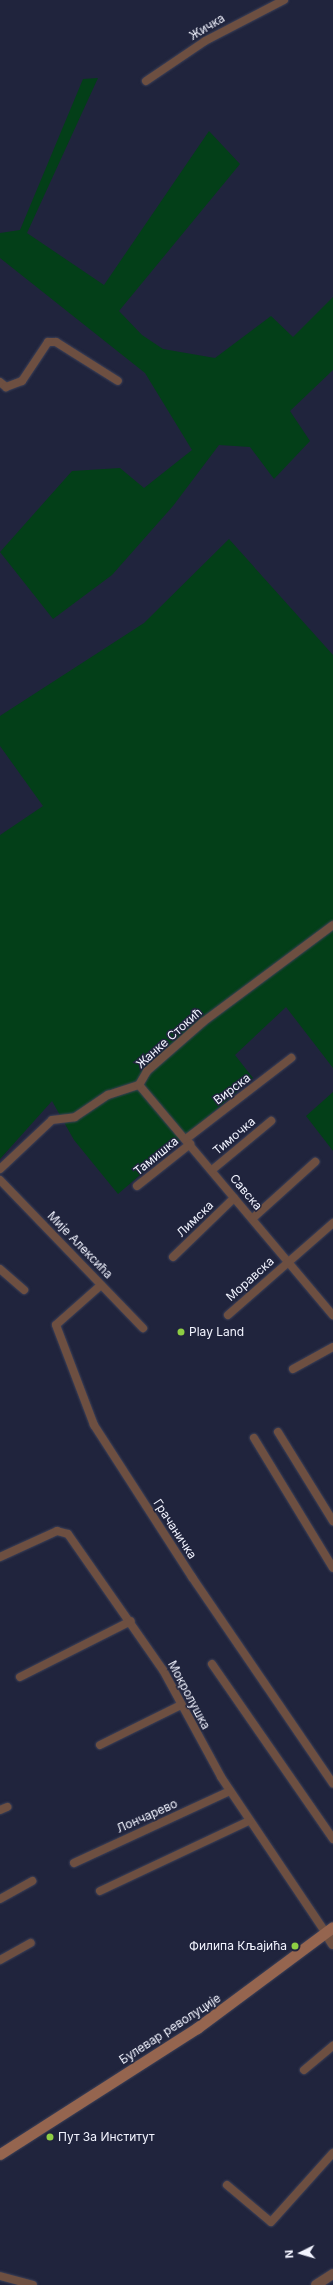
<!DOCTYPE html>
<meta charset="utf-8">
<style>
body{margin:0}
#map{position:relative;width:333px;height:2285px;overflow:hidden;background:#20243d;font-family:Inter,sans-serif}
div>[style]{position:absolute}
.green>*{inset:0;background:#033f18}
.roads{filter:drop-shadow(0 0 1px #3d4158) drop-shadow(0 0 1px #3d4158)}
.minor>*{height:8px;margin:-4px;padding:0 4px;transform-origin:4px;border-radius:4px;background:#6d4f41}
.tertiary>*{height:10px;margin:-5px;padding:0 5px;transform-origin:5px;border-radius:5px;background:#6d4f41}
.secondary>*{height:11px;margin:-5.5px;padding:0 5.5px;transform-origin:5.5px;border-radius:5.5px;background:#95654f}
.dots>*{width:11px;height:11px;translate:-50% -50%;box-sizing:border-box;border:2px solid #20243d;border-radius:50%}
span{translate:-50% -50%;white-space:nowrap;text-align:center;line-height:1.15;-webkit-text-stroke:3px #20243d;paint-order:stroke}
.street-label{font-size:12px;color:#f2f4ff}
.poi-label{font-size:12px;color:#f2f4ff}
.left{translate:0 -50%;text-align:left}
.right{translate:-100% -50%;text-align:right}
.north{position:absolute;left:281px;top:2233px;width:40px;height:40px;-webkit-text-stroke:3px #20243d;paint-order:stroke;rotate:265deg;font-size:11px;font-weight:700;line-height:16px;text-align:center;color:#f2f4ff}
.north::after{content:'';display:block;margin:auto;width:14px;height:18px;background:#f2f4ff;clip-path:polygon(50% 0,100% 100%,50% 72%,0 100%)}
</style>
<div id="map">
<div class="green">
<div style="clip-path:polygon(98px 78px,27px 233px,104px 285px,209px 131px,240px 164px,119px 311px,142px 335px,163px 349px,215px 358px,271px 316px,293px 337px,333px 297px,333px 370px,290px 411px,310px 441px,274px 479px,250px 447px,219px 445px,173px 506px,112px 575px,53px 619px,0 552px,72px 471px,120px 468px,144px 488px,192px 450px,145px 373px,0 258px,0 233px,20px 230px,83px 79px)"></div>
<div style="clip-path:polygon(229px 539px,333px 655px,333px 1068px,286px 1007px,235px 1055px,253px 1078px,118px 1194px,74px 1140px,52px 1101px,0 1159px,0 835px,43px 806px,0 746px,0 716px,144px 623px)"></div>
<div style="clip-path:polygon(333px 1092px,333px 1151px,306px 1116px)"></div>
</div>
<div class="roads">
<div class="minor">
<div style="left:146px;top:81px;width:71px;rotate:-34.1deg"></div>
<div style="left:205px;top:41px;width:89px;rotate:-27.4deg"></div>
<div style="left:0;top:382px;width:8px;rotate:40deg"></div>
<div style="left:6px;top:387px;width:17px;rotate:-21deg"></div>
<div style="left:22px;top:381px;width:47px;rotate:-56.3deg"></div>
<div style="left:48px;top:342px;width:8px"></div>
<div style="left:56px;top:342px;width:73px;rotate:32.2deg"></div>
<div style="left:139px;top:1085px;width:301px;rotate:49.9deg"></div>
<div style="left:186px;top:1139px;width:133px;rotate:-37.6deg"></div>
<div style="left:0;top:1169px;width:71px;rotate:-43.3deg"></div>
<div style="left:52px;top:1120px;width:23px;rotate:-7deg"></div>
<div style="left:75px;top:1117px;width:40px;rotate:-34deg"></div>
<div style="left:108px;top:1095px;width:33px;rotate:-18deg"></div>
<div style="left:139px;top:1085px;width:16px;rotate:-60deg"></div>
<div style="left:147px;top:1071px;width:74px;rotate:-41.2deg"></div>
<div style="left:203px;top:1022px;width:162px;rotate:-36.7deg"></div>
<div style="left:212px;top:1170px;width:77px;rotate:-39.7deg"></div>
<div style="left:0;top:1180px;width:206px;rotate:46deg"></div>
<div style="left:137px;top:1186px;width:68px;rotate:-38.4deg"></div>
<div style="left:253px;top:1218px;width:84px;rotate:-42.1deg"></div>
<div style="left:173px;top:1257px;width:85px;rotate:-44deg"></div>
<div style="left:0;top:1269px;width:32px;rotate:41deg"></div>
<div style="left:101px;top:1285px;width:60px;rotate:138.4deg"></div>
<div style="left:56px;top:1325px;width:107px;rotate:69.2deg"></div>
<div style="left:94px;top:1425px;width:181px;rotate:57.2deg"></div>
<div style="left:192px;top:1577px;width:250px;rotate:55.7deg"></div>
<div style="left:228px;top:1315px;width:140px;rotate:-41.2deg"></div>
<div style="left:293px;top:1369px;width:46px;rotate:-28.8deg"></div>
<div style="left:278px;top:1432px;width:105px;rotate:58.3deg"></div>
<div style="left:254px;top:1438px;width:152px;rotate:58.7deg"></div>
<div style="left:0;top:1557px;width:63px;rotate:-24.5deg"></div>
<div style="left:57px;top:1531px;width:11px;rotate:15deg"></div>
<div style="left:68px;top:1534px;width:166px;rotate:55.1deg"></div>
<div style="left:163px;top:1670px;width:122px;rotate:61.5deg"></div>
<div style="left:221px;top:1777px;width:188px;rotate:56.1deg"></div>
<div style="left:212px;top:1664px;width:213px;rotate:55.3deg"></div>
<div style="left:20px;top:1677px;width:124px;rotate:-26.8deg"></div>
<div style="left:100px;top:1745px;width:90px;rotate:-26.3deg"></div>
<div style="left:0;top:1810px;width:8px;rotate:-23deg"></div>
<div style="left:74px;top:1863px;width:172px;rotate:-24.8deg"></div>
<div style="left:100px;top:1891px;width:165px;rotate:-25.2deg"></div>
<div style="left:0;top:1899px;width:37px;rotate:-29deg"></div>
<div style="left:0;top:1960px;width:35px;rotate:-29deg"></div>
<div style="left:304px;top:2070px;width:38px;rotate:-40deg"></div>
<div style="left:227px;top:2185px;width:57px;rotate:40.1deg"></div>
<div style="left:271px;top:2222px;width:93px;rotate:-48.1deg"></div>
<div style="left:0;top:2276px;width:34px;rotate:15deg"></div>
</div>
<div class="tertiary">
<div style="left:326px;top:1933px;width:13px;rotate:58deg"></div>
<div style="left:316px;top:2285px;width:20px;rotate:-33deg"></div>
</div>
<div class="secondary">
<div style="left:0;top:2154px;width:234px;rotate:-32.6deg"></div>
<div style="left:197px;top:2028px;width:169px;rotate:-36.6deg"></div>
</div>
</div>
<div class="dots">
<div style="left:181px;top:1332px;background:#8ece43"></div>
<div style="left:295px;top:1946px;background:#8ece43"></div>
<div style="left:50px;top:2137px;background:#8ece43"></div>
</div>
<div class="street-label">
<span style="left:207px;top:27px;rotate:-31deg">Жичка</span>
<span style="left:169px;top:1038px;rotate:-42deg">Жанке Стокић</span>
<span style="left:232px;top:1089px;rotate:-37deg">Вирска</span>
<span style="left:234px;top:1136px;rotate:-40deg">Тимочка</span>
<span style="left:156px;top:1156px;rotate:-39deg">Тамишка</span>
<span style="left:246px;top:1192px;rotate:50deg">Савска</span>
<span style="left:195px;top:1219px;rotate:-44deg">Лимска</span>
<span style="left:80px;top:1245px;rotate:46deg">Мије Алексића</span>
<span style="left:250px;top:1279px;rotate:-42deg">Моравска</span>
<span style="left:175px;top:1529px;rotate:57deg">Грачаничка</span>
<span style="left:189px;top:1695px;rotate:62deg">Мокролушка</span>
<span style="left:147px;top:1816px;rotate:-24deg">Лончарево</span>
<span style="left:170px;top:2029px;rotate:-33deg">Булевар револуције</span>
</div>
<div class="poi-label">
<span class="left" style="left:189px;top:1332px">Play Land</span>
<span class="right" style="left:287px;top:1946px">Филипа Кљајића</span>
<span class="left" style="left:58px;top:2137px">Пут За Институт</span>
</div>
<div class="north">N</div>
</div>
